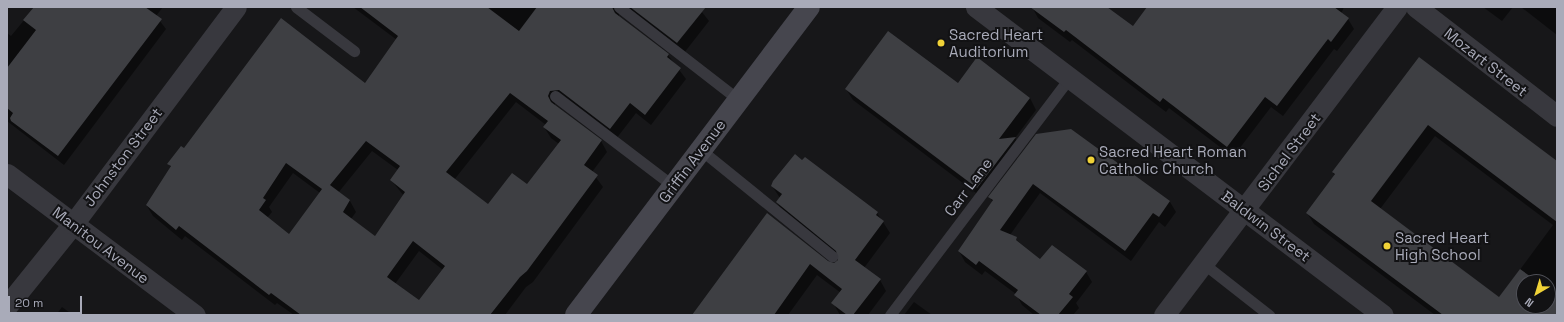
<!DOCTYPE html>
<style>
body{margin:0}
#map{position:relative;width:1564px;height:322px;overflow:hidden;background:#171719;font-family:"Space Grotesk",sans-serif}
div>[style]{position:absolute}
.shadow>*{inset:0;background:#0007}
.building>*{inset:0;background:#3e3f43}
.service>*{height:11px;margin:-5.5px;padding:0 5.5px;transform-origin:5.5px;border-radius:5.5px;background:#38383e}
.minor>*{height:21px;margin:-10.5px;padding:0 10.5px;transform-origin:10.5px;border-radius:10.5px;background:#38383e}
.secondary>*{height:22px;margin:-11px;padding:0 11px;transform-origin:11px;border-radius:11px;background:#46464e}
.dots>*{width:11px;height:11px;translate:-50% -50%;box-sizing:border-box;border:2px solid #121214;border-radius:50%}
span{translate:-50% -50%;white-space:nowrap;text-align:center;line-height:1.15;-webkit-text-stroke:4px #121214;paint-order:stroke}
.poi-label{font-size:15px;color:#a9abb9}
.left{translate:0 -50%;text-align:left}
.street-label{font-size:15px;color:#a9abb9}
.frame{position:absolute;inset:0;border:8px solid #a9abb9;pointer-events:none}
.north{position:absolute;left:1516px;top:274px;width:40px;height:40px;box-sizing:border-box;background:#121214;border:1px solid #4e4f56;border-radius:50%;rotate:218deg;font-size:11px;font-weight:700;line-height:16px;text-align:center;color:#a9abb9}
.north::after{content:'';display:block;margin:auto;width:14px;height:18px;background:#f0d237;clip-path:polygon(50% 0,100% 100%,50% 72%,0 100%)}
.scale{position:absolute;left:8px;top:296px;width:74px;height:18px;box-sizing:border-box;border:2px solid #a9abb9;border-top:0;padding-left:5px;font-size:12px;line-height:14px;white-space:nowrap;color:#a9abb9;-webkit-text-stroke:3px #121214;paint-order:stroke}
</style>
<div id="map">
<div class="shadow">
<div style="clip-path:polygon(35px 7px,163px 7px,156px 16px,166px 29px,64px 165px,7px 121px,7px 33px,11px 36px)"></div>
<div style="clip-path:polygon(evenodd,353px 7px,698px 7px,709px 21px,684px 53px,623px 11px,619px 14px,619px 17px,668px 55px,686px 79px,651px 125px,636px 113px,616px 139px,559px 100px,555px 103px,555px 106px,601px 141px,607px 152px,592px 172px,603px 187px,533px 282px,526px 287px,505px 315px,294px 315px,277px 303px,275px 305px,185px 236px,182px 240px,153px 216px,147px 206px,171px 168px,169px 164px,184px 149px,365px 84px,397px 40px,353px 7px,516px 102px,546px 125px,544px 127px,551px 138px,559px 144px,527px 186px,488px 205px,454px 180px,516px 102px,353px 7px,372px 151px,398px 170px,391px 180px,404px 196px,375px 237px,351px 219px,356px 212px,350px 201px,338px 193px,372px 151px,353px 7px,293px 173px,320px 193px,289px 235px,267px 218px,272px 212px,269px 207px,293px 173px,353px 7px,419px 251px,443px 270px,419px 302px,395px 284px,419px 251px)"></div>
<div style="clip-path:polygon(1032px 7px,1106px 7px,1133px 28px,1149px 7px,1344px 7px,1341px 14px,1348px 19px,1354px 29px,1337px 51px,1334px 49px,1283px 116px,1271px 107px,1233px 157px,1169px 108px,1166px 112px,1072px 40px,1070px 42px,1038px 18px)"></div>
<div style="clip-path:polygon(1483px 7px,1513px 7px,1502px 21px)"></div>
<div style="clip-path:polygon(1521px 7px,1557px 7px,1557px 35px)"></div>
<div style="clip-path:polygon(evenodd,1419px 59px,1557px 162px,1557px 315px,1435px 315px,1314px 224px,1307px 213px,1335px 176px,1333px 173px,1419px 59px,1435px 136px,1553px 225px,1499px 298px,1380px 209px,1435px 136px,1419px 59px,1524px 282px,1548px 282px,1548px 306px,1524px 306px,1524px 282px)"></div>
<div style="clip-path:polygon(958px 84px,1030px 98px,1036px 110px,1015px 138px,1022px 149px,984px 199px,853px 100px,846px 89px)"></div>
<div style="clip-path:polygon(1071px 130px,1170px 202px,1176px 212px,1165px 227px,1159px 222px,1131px 261px,1040px 193px,1010px 235px,1041px 260px,1086px 272px,1092px 282px,1076px 303px,1079px 308px,1073px 315px,1034px 315px,1022px 305px,1016px 294px,985px 271px,982px 275px,965px 262px,959px 251px,993px 203px,990px 197px)"></div>
<div style="clip-path:polygon(795px 156px,877px 213px,883px 222px,890px 233px,864px 268px,880px 280px,886px 291px,868px 315px,840px 315px,833px 303px,841px 293px,817px 275px,788px 315px,693px 315px,767px 214px,827px 262px,834px 264px,839px 261px,838px 257px,783px 213px,777px 202px,780px 198px,772px 186px,774px 181px)"></div>
<div style="clip-path:polygon(914px 302px,932px 315px,904px 315px)"></div>
<div style="clip-path:polygon(62px 307px,73px 315px,56px 315px)"></div>
</div>
<div class="building">
<div style="clip-path:polygon(34px 7px,145px 7px,162px 19px,58px 156px,11px 121px,10px 118px,13px 113px,7px 108px,7px 68px,36px 30px,23px 20px)"></div>
<div style="clip-path:polygon(evenodd,360px 7px,487px 7px,519px 31px,537px 7px,612px 7px,615px 13px,669px 54px,667px 57px,681px 68px,645px 115px,630px 103px,610px 129px,559px 90px,550px 91px,548px 96px,551px 102px,602px 140px,584px 165px,598px 175px,527px 271px,520px 277px,490px 315px,301px 315px,271px 293px,269px 295px,179px 226px,176px 230px,146px 205px,171px 166px,167px 164px,181px 146px,184px 148px,281px 18px,365px 83px,398px 36px,360px 7px,510px 93px,548px 121px,543px 127px,561px 140px,527px 184px,512px 173px,488px 204px,446px 172px,510px 93px,360px 7px,366px 141px,400px 166px,390px 180px,405px 192px,375px 236px,343px 212px,350px 200px,330px 185px,366px 141px,360px 7px,286px 163px,322px 189px,289px 234px,259px 210px,266px 200px,263px 198px,286px 163px,360px 7px,413px 241px,445px 266px,419px 300px,387px 277px,413px 241px)"></div>
<div style="clip-path:polygon(630px 7px,706px 7px,677px 43px)"></div>
<div style="clip-path:polygon(1030px 7px,1107px 7px,1133px 26px,1147px 7px,1334px 7px,1349px 18px,1331px 42px,1328px 39px,1277px 106px,1265px 97px,1227px 147px,1163px 98px,1160px 102px,1066px 30px,1064px 32px)"></div>
<div style="clip-path:polygon(888px 31px,958px 83px,977px 57px,1030px 98px,999px 139px,1016px 137px,977px 188px,845px 89px)"></div>
<div style="clip-path:polygon(1419px 57px,1557px 161px,1557px 222px,1428px 125px,1371px 201px,1499px 297px,1520px 269px,1538px 282px,1524px 282px,1524px 306px,1548px 306px,1548px 290px,1557px 297px,1557px 315px,1443px 315px,1306px 213px,1335px 174px,1332px 172px)"></div>
<div style="clip-path:polygon(1071px 129px,1170px 201px,1159px 217px,1153px 213px,1125px 251px,1033px 184px,1000px 230px,1017px 237px,1016px 240px,1040px 259px,1052px 245px,1087px 271px,1069px 294px,1073px 297px,1058px 315px,1041px 315px,1014px 295px,1018px 290px,979px 261px,976px 265px,958px 251px,993px 200px,988px 197px,1036px 134px)"></div>
<div style="clip-path:polygon(795px 154px,802px 160px,805px 157px,878px 212px,876px 215px,884px 221px,855px 260px,881px 279px,853px 315px,847px 315px,831px 303px,842px 289px,810px 264px,774px 315px,692px 315px,767px 213px,828px 261px,834px 263px,838px 260px,836px 251px,776px 202px,782px 194px,771px 186px,773px 181px)"></div>
</div>
<div class="service">
<div style="left:296px;top:7px;width:73px;rotate:37.2deg"></div>
<div style="left:619px;top:7px;width:152px;rotate:37.8deg"></div>
<div style="left:555px;top:96px;width:148px;rotate:37.3deg"></div>
<div style="left:701px;top:150px;width:169px;rotate:39deg"></div>
<div style="left:1204px;top:264px;width:83px;rotate:38.1deg"></div>
<div style="left:890px;top:315px;width:298px;rotate:-52.9deg"></div>
</div>
<div class="minor">
<div style="left:976px;top:7px;width:510px;rotate:37.12deg"></div>
<div style="left:1416px;top:7px;width:178px;rotate:37.7deg"></div>
<div style="left:7px;top:174px;width:235px;rotate:36.9deg"></div>
<div style="left:7px;top:306px;width:105px;rotate:-51.2deg"></div>
<div style="left:73px;top:224px;width:271px;rotate:-53.1deg"></div>
<div style="left:1164px;top:315px;width:386px;rotate:-52.9deg"></div>
</div>
<div class="secondary">
<div style="left:576px;top:315px;width:386px;rotate:-52.9deg"></div>
</div>
<div class="dots">
<div style="left:941px;top:43px;background:#f0d237"></div>
<div style="left:1091px;top:160px;background:#f0d237"></div>
<div style="left:1387px;top:246px;background:#f0d237"></div>
</div>
<div class="poi-label">
<span class="left" style="left:949px;top:43px">Sacred Heart<br>Auditorium</span>
<span class="left" style="left:1099px;top:160px">Sacred Heart Roman<br>Catholic Church</span>
<span class="left" style="left:1395px;top:246px">Sacred Heart<br>High School</span>
</div>
<div class="street-label">
<span style="left:1486px;top:62px;rotate:38deg">Mozart Street</span>
<span style="left:1289px;top:152px;rotate:-53deg">Sichel Street</span>
<span style="left:123px;top:157px;rotate:-53deg">Johnston Street</span>
<span style="left:692px;top:161px;rotate:-53deg">Griffin Avenue</span>
<span style="left:968px;top:187px;rotate:-53deg">Carr Lane</span>
<span style="left:1266px;top:226px;rotate:37deg">Baldwin Street</span>
<span style="left:101px;top:245px;rotate:37deg">Manitou Avenue</span>
</div>
<div class="frame"></div>
<div class="north">N</div>
<div class="scale">20 m</div>
</div>
